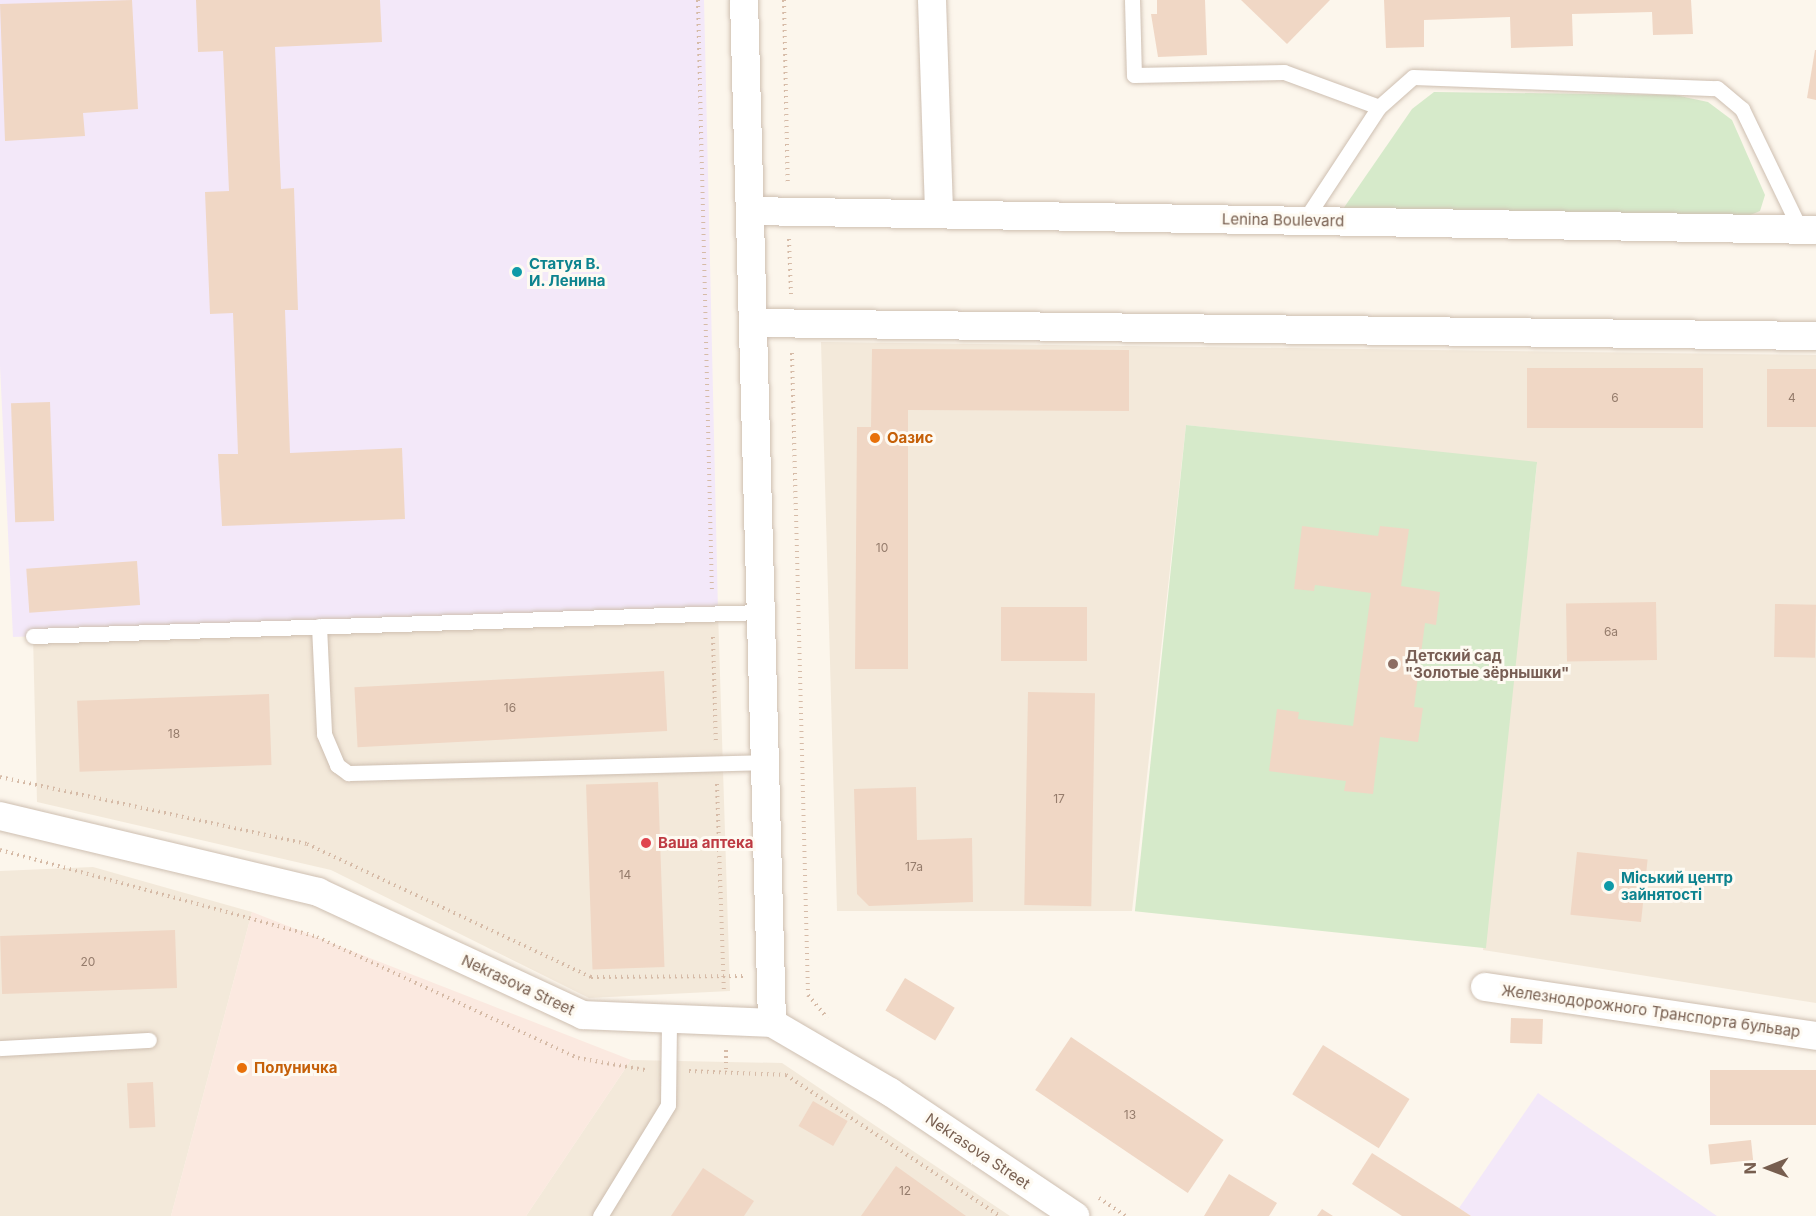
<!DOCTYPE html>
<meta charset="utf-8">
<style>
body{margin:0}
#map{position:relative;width:1816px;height:1216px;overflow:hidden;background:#fcf6ec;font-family:Inter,sans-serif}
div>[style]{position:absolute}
.residential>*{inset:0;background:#f3e9da}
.commercial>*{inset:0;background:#fbe9e0}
.education>*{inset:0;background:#f3e8f9}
.green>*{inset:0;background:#d6eaca;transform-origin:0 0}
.building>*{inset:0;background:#f0d7c5;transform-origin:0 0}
.path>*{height:4px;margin-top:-2px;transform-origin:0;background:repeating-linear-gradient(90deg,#d6bba7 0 1.5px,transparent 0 6px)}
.roads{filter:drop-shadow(0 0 2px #cebfb1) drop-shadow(0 0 2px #cebfb1)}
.service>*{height:15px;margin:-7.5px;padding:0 7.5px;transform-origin:7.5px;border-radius:7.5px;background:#fff}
.minor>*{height:28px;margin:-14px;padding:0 14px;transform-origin:14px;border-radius:14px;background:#fff}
.dots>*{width:16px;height:16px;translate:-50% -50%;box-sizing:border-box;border:3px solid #fefaf2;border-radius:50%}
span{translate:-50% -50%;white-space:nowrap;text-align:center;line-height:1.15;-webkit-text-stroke:6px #fefaf2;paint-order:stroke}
.number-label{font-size:12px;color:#957c6c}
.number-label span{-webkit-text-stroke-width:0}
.street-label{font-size:15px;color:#775e4f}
.culture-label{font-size:15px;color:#0d838f;font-weight:700}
.left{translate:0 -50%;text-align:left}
.food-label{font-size:15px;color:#c56008;font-weight:700}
.education-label{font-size:15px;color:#785e54;font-weight:700}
.health-label{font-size:15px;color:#be3a42;font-weight:700}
.north{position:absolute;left:1738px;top:1138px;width:60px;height:60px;-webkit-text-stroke:4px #fefaf2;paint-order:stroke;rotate:269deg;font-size:16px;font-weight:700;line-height:24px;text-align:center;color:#775e4f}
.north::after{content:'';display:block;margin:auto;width:21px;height:27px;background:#775e4f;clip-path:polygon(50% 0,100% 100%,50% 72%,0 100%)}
</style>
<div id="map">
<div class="residential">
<div style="clip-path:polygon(821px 342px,1816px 355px,1816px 1003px,1483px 950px,1537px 464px,1186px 425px,1132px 911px,837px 911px)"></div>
<div style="clip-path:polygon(718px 611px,730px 991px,589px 998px,331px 870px,37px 802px,33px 636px)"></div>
<div style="clip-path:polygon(93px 867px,252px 912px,171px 1216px,0 1216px,0 871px)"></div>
<div style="clip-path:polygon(631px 1060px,782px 1063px,1010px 1216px,526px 1216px)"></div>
</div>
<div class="commercial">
<div style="clip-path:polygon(252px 912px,631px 1060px,526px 1216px,171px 1216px)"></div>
</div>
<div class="education">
<div style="clip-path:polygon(0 0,704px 0,718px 611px,13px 637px,0 366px)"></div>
<div style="clip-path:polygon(1538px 1093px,1717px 1216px,1471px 1216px,1459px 1208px)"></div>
</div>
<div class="green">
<div style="clip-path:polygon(1434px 92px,1675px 95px,1708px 102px,1732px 120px,1765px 195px,1760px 211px,1748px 216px,1343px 209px,1412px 109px)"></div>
<div style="left:1186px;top:425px;width:353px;height:489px;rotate:6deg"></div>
</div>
<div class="building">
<div style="clip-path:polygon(132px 0,138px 109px,83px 113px,85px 136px,5px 141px,0 4px)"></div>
<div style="clip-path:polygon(196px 0,380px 0,382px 42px,275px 47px,281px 189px,294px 188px,298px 310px,285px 310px,290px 453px,402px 448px,405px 519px,222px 526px,218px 454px,238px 454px,233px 313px,210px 314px,205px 192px,229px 191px,223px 51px,198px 52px)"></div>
<div style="clip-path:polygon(1157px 0,1205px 0,1207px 55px,1158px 57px,1151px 14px,1157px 14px)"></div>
<div style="clip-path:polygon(1241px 0,1330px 0,1287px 44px)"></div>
<div style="clip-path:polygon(1384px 0,1691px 0,1693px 34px,1653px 35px,1652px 12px,1572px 14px,1573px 46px,1511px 48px,1510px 17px,1424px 20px,1424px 47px,1386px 48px)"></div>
<div style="clip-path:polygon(1815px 50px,1816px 50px,1816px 100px,1807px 98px)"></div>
<div style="clip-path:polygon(872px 349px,1129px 350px,1129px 411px,908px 410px,908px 669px,855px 669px,857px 427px,871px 427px)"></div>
<div style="left:1527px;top:368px;width:176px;height:60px"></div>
<div style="left:1767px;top:369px;width:49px;height:58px"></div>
<div style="left:50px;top:402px;width:119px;height:39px;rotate:88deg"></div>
<div style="clip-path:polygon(1302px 526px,1378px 536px,1380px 526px,1409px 529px,1401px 586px,1440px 592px,1436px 625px,1425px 623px,1414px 707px,1423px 708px,1418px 742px,1380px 737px,1373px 794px,1344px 791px,1346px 781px,1269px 771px,1277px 709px,1299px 712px,1298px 719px,1353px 726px,1371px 593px,1315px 585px,1314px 591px,1294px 589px)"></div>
<div style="left:137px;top:561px;width:44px;height:111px;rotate:86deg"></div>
<div style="left:1656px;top:602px;width:58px;height:90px;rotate:89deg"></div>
<div style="left:1775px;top:604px;width:41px;height:53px;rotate:1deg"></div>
<div style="left:1001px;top:607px;width:86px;height:54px"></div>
<div style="left:664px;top:671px;width:60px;height:310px;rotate:87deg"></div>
<div style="left:1028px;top:692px;width:67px;height:213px;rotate:1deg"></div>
<div style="left:269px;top:694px;width:71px;height:192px;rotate:88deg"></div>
<div style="left:658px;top:782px;width:185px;height:72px;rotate:88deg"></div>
<div style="clip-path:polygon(916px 787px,917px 840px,972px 838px,973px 902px,869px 906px,857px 894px,854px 789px)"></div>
<div style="left:1577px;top:852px;width:71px;height:63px;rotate:6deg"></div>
<div style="left:175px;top:930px;width:58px;height:175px;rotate:88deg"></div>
<div style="left:905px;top:978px;width:58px;height:38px;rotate:31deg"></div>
<div style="left:1511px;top:1018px;width:32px;height:25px;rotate:2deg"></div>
<div style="left:1071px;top:1037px;width:184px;height:64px;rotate:34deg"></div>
<div style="left:1323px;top:1045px;width:102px;height:58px;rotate:32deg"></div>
<div style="left:1816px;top:1070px;width:55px;height:106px;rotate:90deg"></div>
<div style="left:153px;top:1082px;width:45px;height:26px;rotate:87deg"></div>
<div style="left:813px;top:1101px;width:40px;height:29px;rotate:30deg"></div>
<div style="left:1751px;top:1140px;width:20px;height:43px;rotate:84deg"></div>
<div style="clip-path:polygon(1372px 1153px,1459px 1208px,1471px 1216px,1402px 1216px,1352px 1184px)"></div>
<div style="clip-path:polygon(896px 1166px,966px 1216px,861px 1216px)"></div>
<div style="clip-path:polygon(703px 1168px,754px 1201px,744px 1216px,671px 1216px)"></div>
<div style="clip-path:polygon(1229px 1174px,1277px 1203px,1269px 1216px,1204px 1216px)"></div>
<div style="clip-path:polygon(1322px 1209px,1333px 1216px,1317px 1216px)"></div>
</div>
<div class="path">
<div style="left:698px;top:0;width:593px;rotate:88.65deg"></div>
<div style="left:784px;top:0;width:184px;rotate:88.8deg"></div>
<div style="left:789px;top:239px;width:55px;rotate:87.9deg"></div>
<div style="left:792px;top:353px;width:642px;rotate:88.57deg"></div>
<div style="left:808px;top:995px;width:30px;rotate:50deg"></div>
<div style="left:713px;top:637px;width:106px;rotate:88.4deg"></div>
<div style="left:0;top:777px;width:314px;rotate:12.3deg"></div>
<div style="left:307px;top:844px;width:314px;rotate:25.1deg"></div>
<div style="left:591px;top:977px;width:153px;rotate:-0.4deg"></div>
<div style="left:717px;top:784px;width:208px;rotate:88.1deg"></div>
<div style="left:0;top:850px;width:329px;rotate:15.3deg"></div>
<div style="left:317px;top:937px;width:288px;rotate:24.9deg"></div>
<div style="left:578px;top:1058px;width:68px;rotate:10.2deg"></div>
<div style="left:726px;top:1050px;width:22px;rotate:90deg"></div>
<div style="left:689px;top:1071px;width:97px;rotate:2.4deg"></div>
<div style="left:786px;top:1075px;width:256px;rotate:33.4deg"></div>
<div style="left:1099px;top:1198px;width:32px;rotate:34deg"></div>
</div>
<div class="roads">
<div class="service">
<div style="left:1132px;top:0;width:75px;rotate:88.5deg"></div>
<div style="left:1134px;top:75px;width:150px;rotate:-1.1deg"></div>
<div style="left:1284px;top:72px;width:101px;rotate:20.2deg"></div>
<div style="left:1304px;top:221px;width:136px;rotate:-56.7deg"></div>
<div style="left:1379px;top:107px;width:45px;rotate:-41.4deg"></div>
<div style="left:1413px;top:77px;width:304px;rotate:2.1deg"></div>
<div style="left:1717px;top:88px;width:33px;rotate:40deg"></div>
<div style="left:1742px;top:109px;width:133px;rotate:64.2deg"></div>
<div style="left:319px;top:626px;width:108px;rotate:87.3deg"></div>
<div style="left:324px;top:734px;width:34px;rotate:67deg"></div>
<div style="left:337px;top:765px;width:14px;rotate:36deg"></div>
<div style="left:348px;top:773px;width:415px;rotate:-1.5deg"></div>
<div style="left:33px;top:636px;width:727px;rotate:-1.89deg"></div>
<div style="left:0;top:1048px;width:149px;rotate:-3.1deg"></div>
<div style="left:600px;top:1216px;width:130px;rotate:-58.5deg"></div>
<div style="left:668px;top:1105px;width:85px;rotate:-89.3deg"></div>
</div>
<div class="minor">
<div style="left:744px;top:0;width:1023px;rotate:88.43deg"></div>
<div style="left:932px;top:0;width:214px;rotate:88.1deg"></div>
<div style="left:750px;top:211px;width:1066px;rotate:1.02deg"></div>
<div style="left:753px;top:323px;width:1063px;rotate:0.7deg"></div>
<div style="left:0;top:816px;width:327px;rotate:13.4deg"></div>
<div style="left:318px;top:892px;width:292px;rotate:24.9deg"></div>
<div style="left:583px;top:1015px;width:189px;rotate:2.4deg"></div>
<div style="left:772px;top:1023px;width:137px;rotate:30.3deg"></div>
<div style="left:890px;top:1092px;width:223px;rotate:33.8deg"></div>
<div style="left:1485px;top:987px;width:335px;rotate:8.4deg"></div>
</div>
</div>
<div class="dots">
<div style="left:517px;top:272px;background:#0f9aa8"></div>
<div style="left:875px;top:438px;background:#e8710a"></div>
<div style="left:1393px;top:664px;background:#8d6e63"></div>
<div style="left:646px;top:843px;background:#e0444e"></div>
<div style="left:1609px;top:886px;background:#0f9aa8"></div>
<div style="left:242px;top:1068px;background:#e8710a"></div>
</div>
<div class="number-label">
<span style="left:1615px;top:398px">6</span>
<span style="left:1792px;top:398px">4</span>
<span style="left:882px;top:548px">10</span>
<span style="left:1611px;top:632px">6а</span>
<span style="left:510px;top:708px">16</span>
<span style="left:174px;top:734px">18</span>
<span style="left:1059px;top:799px">17</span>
<span style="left:914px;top:867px">17а</span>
<span style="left:625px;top:875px">14</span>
<span style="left:88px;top:962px">20</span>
<span style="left:1130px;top:1115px">13</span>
<span style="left:905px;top:1191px">12</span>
</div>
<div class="street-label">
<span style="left:1283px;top:220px;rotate:1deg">Lenina Boulevard</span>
<span style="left:518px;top:985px;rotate:25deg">Nekrasova Street</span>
<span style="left:1651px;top:1011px;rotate:8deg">Железнодорожного Транспорта бульвар</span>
<span style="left:978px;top:1151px;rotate:34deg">Nekrasova Street</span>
</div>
<div class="culture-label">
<span class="left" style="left:529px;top:272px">Статуя В.<br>И. Ленина</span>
<span class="left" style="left:1621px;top:886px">Міський центр<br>зайнятості</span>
</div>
<div class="food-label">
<span class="left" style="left:887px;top:438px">Оазис</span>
<span class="left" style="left:254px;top:1068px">Полуничка</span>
</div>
<div class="education-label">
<span class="left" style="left:1405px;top:664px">Детский сад<br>"Золотые зёрнышки"</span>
</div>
<div class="health-label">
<span class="left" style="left:658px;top:843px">Ваша аптека</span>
</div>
<div class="north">N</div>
</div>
